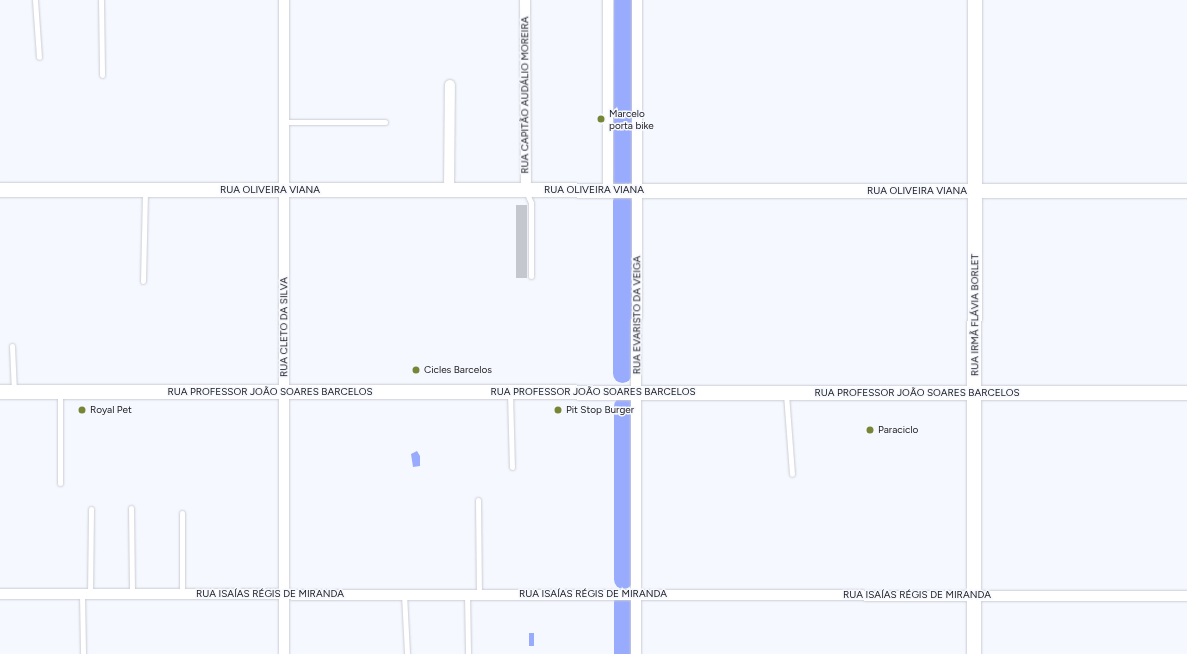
<!DOCTYPE html>
<meta charset="utf-8">
<style>
body{margin:0}
#map{position:relative;width:1187px;height:654px;overflow:hidden;background:#f6f8ff;font-family:Figtree,sans-serif}
div>[style]{position:absolute}
.water>*{inset:0;background:#98abfd;transform-origin:0 0}
.river>*{height:19px;margin:-9.5px;padding:0 9.5px;transform-origin:9.5px;border-radius:9.5px;background:#98abfd}
.building>*{inset:0;background:#c5c7cf;transform-origin:0 0}
.roads{filter:drop-shadow(0 0 1px #caccd4) drop-shadow(0 0 1px #caccd4)}
.lane>*{height:5px;margin:-2.5px;padding:0 2.5px;transform-origin:2.5px;border-radius:2.5px;background:#fff}
.street>*{height:10px;margin:-5px;padding:0 5px;transform-origin:5px;border-radius:5px;background:#fff}
.secondary>*{height:14px;margin:-7px;padding:0 7px;transform-origin:7px;border-radius:7px;background:#fff}
.dots>*{width:11px;height:11px;translate:-50% -50%;box-sizing:border-box;border:2px solid #f6f8ff;border-radius:50%}
span{translate:-50% -50%;white-space:nowrap;text-align:center;line-height:1.15;-webkit-text-stroke:3px #f6f8ff;paint-order:stroke}
.street-label{font-size:10px;color:#212124}
.poi-label{font-size:10px;color:#212124}
.left{translate:0 -50%;text-align:left}
</style>
<div id="map">
<div class="water">
<div style="clip-path:polygon(417px 451px,420px 456px,420px 466px,413px 467px,411px 454px)"></div>
<div style="left:529px;top:633px;width:5px;height:13px"></div>
</div>
<div class="river">
<div style="left:622px;top:181px;width:181px;rotate:-89.7deg"></div>
<div style="left:622px;top:201px;width:172px;rotate:90deg"></div>
<div style="left:623px;top:406px;width:173px;rotate:90deg"></div>
<div style="left:623px;top:654px;width:52px;rotate:-90deg"></div>
</div>
<div class="building">
<div style="left:516px;top:205px;width:11px;height:73px"></div>
</div>
<div class="roads">
<div class="lane">
<div style="left:35px;top:0;width:57px;rotate:86deg"></div>
<div style="left:101px;top:0;width:75px;rotate:89.2deg"></div>
<div style="left:284px;top:122px;width:101px"></div>
<div style="left:526px;top:191px;width:13px;rotate:67deg"></div>
<div style="left:531px;top:203px;width:73px;rotate:90deg"></div>
<div style="left:143px;top:281px;width:90px;rotate:-88.7deg"></div>
<div style="left:12px;top:346px;width:45px;rotate:87.5deg"></div>
<div style="left:60px;top:393px;width:90px;rotate:90deg"></div>
<div style="left:510px;top:393px;width:74px;rotate:88.5deg"></div>
<div style="left:786px;top:394px;width:80px;rotate:85.7deg"></div>
<div style="left:478px;top:500px;width:94px;rotate:89.4deg"></div>
<div style="left:131px;top:508px;width:86px;rotate:89.3deg"></div>
<div style="left:182px;top:513px;width:81px;rotate:90deg"></div>
<div style="left:82px;top:594px;width:60px;rotate:89deg"></div>
<div style="left:90px;top:594px;width:85px;rotate:-89.3deg"></div>
<div style="left:404px;top:594px;width:60px;rotate:87.1deg"></div>
<div style="left:467px;top:594px;width:60px;rotate:89deg"></div>
</div>
<div class="street">
<div style="left:525px;top:0;width:190px;rotate:89.7deg"></div>
<div style="left:608px;top:0;width:190px;rotate:90deg"></div>
<div style="left:449px;top:190px;width:105px;rotate:-89.5deg"></div>
<div style="left:0;top:594px;width:1187px;rotate:0.1deg"></div>
<div style="left:284px;top:654px;width:654px;rotate:-90deg"></div>
<div style="left:636px;top:654px;width:654px;rotate:-89.91deg"></div>
</div>
<div class="secondary">
<div style="left:0;top:190px;width:1187px;rotate:0.05deg"></div>
<div style="left:0;top:392px;width:1187px;rotate:0.05deg"></div>
<div style="left:974px;top:654px;width:654px;rotate:-89.91deg"></div>
</div>
</div>
<div class="dots">
<div style="left:601px;top:119px;background:#778634"></div>
<div style="left:416px;top:370px;background:#778634"></div>
<div style="left:82px;top:410px;background:#778634"></div>
<div style="left:558px;top:410px;background:#778634"></div>
<div style="left:870px;top:430px;background:#778634"></div>
</div>
<div class="street-label">
<span style="left:525px;top:95px;rotate:-90deg">RUA CAPITÃO AUDÁLIO MOREIRA</span>
<span style="left:270px;top:190px">RUA OLIVEIRA VIANA</span>
<span style="left:594px;top:190px">RUA OLIVEIRA VIANA</span>
<span style="left:917px;top:191px">RUA OLIVEIRA VIANA</span>
<span style="left:637px;top:315px;rotate:-90deg">RUA EVARISTO DA VEIGA</span>
<span style="left:975px;top:315px;rotate:-90deg">RUA IRMÃ FLÁVIA BORLET</span>
<span style="left:284px;top:327px;rotate:-90deg">RUA CLETO DA SILVA</span>
<span style="left:270px;top:392px">RUA PROFESSOR JOÃO SOARES BARCELOS</span>
<span style="left:593px;top:392px">RUA PROFESSOR JOÃO SOARES BARCELOS</span>
<span style="left:917px;top:393px">RUA PROFESSOR JOÃO SOARES BARCELOS</span>
<span style="left:270px;top:594px">RUA ISAÍAS RÉGIS DE MIRANDA</span>
<span style="left:593px;top:594px">RUA ISAÍAS RÉGIS DE MIRANDA</span>
<span style="left:917px;top:595px">RUA ISAÍAS RÉGIS DE MIRANDA</span>
</div>
<div class="poi-label">
<span class="left" style="left:609px;top:119px">Marcelo<br>porta bike</span>
<span class="left" style="left:424px;top:370px">Cicles Barcelos</span>
<span class="left" style="left:90px;top:410px">Royal Pet</span>
<span class="left" style="left:566px;top:410px">Pit Stop Burger</span>
<span class="left" style="left:878px;top:430px">Paraciclo</span>
</div>
</div>
